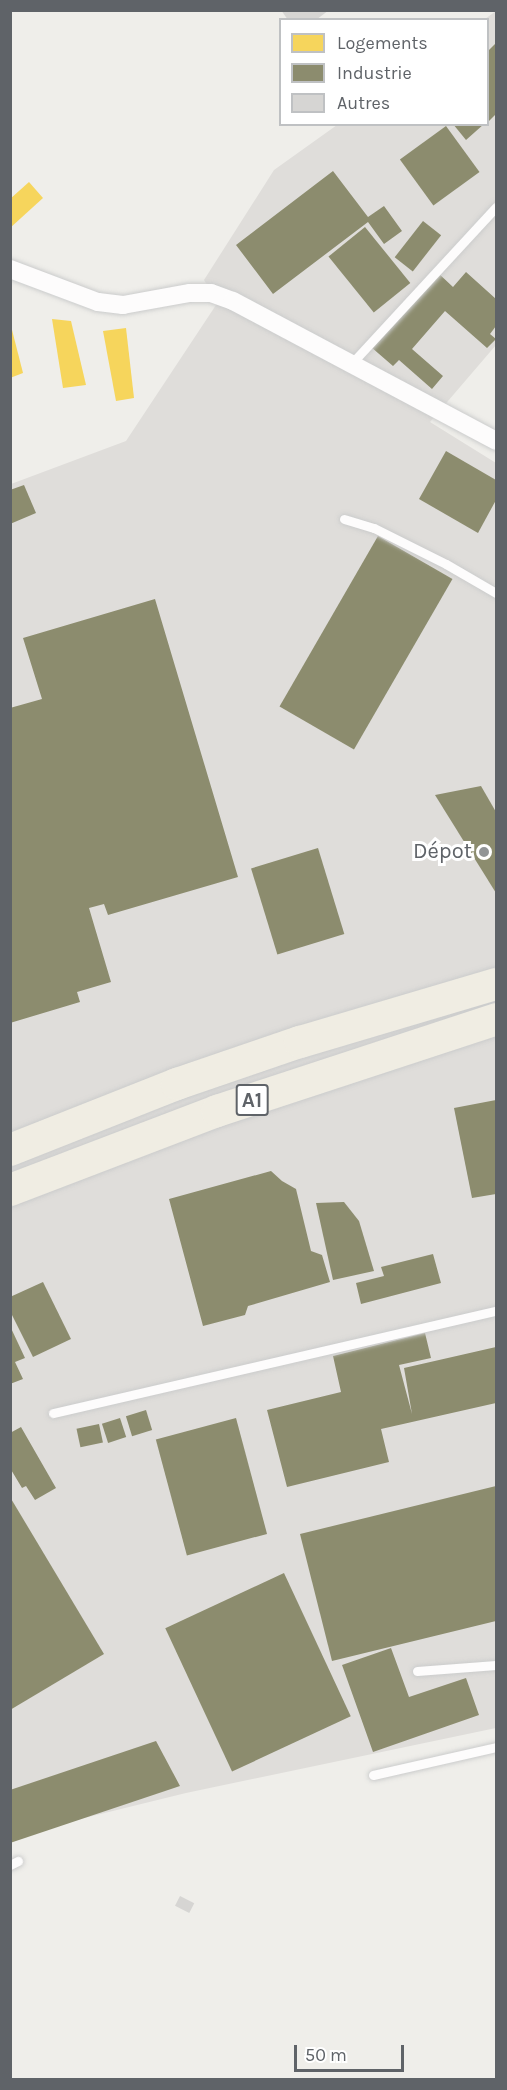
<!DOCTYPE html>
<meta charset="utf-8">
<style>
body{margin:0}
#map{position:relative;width:507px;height:2090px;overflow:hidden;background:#efeeea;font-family:Karla,sans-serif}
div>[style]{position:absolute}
.industrial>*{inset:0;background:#dfddda}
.homes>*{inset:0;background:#f6d55c}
.industry>*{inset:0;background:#8c8c6e;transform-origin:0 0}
.building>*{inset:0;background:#d6d5d3;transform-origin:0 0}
.roads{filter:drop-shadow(0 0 2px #cbcccc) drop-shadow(0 0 2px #cbcccc)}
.lane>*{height:9px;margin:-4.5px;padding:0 4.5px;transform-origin:4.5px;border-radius:4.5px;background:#fdfcfc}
.street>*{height:18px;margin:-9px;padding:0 9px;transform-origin:9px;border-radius:9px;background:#fdfcfc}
.highway>*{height:32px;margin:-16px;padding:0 16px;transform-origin:16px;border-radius:16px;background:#f0ede3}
.dots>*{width:16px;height:16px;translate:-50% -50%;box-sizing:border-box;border:3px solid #fff;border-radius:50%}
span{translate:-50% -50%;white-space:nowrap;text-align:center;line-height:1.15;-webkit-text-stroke:6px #fff;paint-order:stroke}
.shield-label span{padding:2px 4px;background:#fff;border:2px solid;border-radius:4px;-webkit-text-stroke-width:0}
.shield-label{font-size:21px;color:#5f6368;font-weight:700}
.poi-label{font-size:22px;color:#5f6368}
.right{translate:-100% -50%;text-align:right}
.frame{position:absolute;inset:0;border:12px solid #5f6368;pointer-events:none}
.legend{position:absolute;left:279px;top:18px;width:210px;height:108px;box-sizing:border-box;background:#fff;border:2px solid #bfc1c3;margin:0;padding:8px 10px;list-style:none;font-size:18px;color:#5f6368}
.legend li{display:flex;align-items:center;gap:12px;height:30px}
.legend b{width:30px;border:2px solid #bfc1c3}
.scale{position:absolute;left:294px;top:2045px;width:110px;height:27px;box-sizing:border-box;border:3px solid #5f6368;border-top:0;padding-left:8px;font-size:18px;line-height:21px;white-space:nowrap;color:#5f6368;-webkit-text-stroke:4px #fff;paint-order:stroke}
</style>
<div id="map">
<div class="industrial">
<div style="clip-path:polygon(496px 11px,496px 345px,430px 422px,496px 463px,496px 1728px,186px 1793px,11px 1836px,11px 484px,126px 441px,218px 302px,204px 280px,274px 170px,337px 125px,488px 124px,488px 20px,485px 19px)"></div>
</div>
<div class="homes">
<div style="clip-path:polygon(29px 182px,43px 198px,10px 228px,10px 199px)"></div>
<div style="clip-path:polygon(52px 319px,71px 321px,86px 385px,63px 388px)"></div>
<div style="clip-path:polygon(10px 322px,23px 373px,10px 378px)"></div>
<div style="clip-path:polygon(126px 328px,134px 398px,116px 401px,103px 331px)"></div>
</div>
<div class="industry">
<div style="clip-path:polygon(496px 43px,496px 114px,488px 122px,488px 51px)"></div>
<div style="clip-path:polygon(453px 124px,484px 124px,466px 140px)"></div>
<div style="left:446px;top:126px;width:57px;height:57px;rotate:54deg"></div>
<div style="clip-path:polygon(333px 171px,368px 217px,384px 206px,402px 231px,384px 244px,368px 222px,273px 294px,236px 245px)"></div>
<div style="left:423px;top:221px;width:23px;height:46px;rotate:38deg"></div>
<div style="left:365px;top:227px;width:72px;height:47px;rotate:51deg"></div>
<div style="clip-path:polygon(437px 272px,453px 287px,466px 272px,496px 299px,496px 326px,490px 334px,496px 339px,487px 348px,445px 311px,412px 349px,443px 376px,432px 389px,399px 360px,393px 366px,371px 347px)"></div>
<div style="clip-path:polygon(446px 451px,496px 480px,496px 500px,478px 533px,419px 499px)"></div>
<div style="clip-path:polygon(24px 485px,36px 513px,10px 524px,10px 490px)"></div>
<div style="left:378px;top:536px;width:86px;height:197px;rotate:30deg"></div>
<div style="clip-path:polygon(155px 599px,238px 877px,108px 915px,104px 904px,89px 908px,111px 982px,77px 992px,80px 1002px,10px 1023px,10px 708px,42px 699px,23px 638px)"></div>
<div style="clip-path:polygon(481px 786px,496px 812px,496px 893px,435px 795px)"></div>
<div style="left:318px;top:848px;width:90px;height:70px;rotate:73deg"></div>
<div style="clip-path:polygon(496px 1100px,496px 1194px,472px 1198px,454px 1108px)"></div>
<div style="clip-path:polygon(271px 1171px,282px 1181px,296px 1189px,311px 1251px,322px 1255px,330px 1282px,248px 1306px,245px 1315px,203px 1326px,169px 1199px)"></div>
<div style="clip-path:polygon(344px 1202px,359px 1221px,374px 1271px,333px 1280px,316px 1203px)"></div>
<div style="clip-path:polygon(433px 1254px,441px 1283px,361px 1304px,356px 1283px,384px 1276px,381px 1267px)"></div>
<div style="clip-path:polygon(43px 1282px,71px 1339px,33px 1357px,10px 1311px,10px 1297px)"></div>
<div style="clip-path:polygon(10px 1326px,25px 1358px,15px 1362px,23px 1379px,10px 1384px)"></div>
<div style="clip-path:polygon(425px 1333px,431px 1358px,399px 1365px,412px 1414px,404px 1368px,496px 1347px,496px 1403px,381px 1429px,389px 1462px,287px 1487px,267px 1410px,341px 1392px,333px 1356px)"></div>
<div style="left:146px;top:1410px;width:21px;height:21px;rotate:73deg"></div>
<div style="left:120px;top:1418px;width:20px;height:19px;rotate:72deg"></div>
<div style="left:236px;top:1418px;width:120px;height:83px;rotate:75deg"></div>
<div style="left:99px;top:1424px;width:19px;height:23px;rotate:78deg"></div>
<div style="clip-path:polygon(21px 1427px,56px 1488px,35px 1500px,26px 1486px,22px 1488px,10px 1468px,10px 1433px)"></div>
<div style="clip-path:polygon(496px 1486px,496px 1621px,332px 1661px,300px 1534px)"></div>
<div style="clip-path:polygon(10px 1497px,104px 1654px,10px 1710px)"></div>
<div style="left:284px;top:1573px;width:158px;height:131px;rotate:65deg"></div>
<div style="clip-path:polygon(391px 1648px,409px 1697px,466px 1678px,479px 1715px,373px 1752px,342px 1665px)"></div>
<div style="clip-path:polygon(156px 1741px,180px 1786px,10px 1843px,10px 1790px)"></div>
</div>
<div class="building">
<div style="clip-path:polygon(281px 10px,329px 10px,316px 20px,288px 20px)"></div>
<div style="left:180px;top:1896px;width:16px;height:11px;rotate:27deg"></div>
</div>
<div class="roads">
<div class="lane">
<div style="left:352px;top:363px;width:212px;rotate:-47.3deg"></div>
<div style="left:344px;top:519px;width:31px;rotate:17deg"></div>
<div style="left:374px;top:528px;width:80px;rotate:26.6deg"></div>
<div style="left:446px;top:564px;width:58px;rotate:30.1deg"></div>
<div style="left:53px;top:1413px;width:455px;rotate:-13deg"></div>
<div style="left:417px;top:1671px;width:79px;rotate:-4.3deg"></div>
<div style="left:373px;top:1775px;width:126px;rotate:-12.8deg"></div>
<div style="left:10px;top:1865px;width:9px;rotate:-27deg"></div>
</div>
<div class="street">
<div style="left:10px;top:269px;width:94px;rotate:20.6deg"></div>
<div style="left:98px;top:302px;width:25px;rotate:7deg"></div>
<div style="left:123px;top:305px;width:68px;rotate:-10.2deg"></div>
<div style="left:190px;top:293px;width:21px"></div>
<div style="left:211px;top:293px;width:23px;rotate:20deg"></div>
<div style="left:233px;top:301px;width:298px;rotate:28deg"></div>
</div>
<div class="highway">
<div style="left:10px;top:1150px;width:180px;rotate:-21.6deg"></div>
<div style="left:177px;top:1084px;width:130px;rotate:-18.9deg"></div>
<div style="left:300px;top:1042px;width:204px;rotate:-16.5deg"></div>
<div style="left:10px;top:1190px;width:222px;rotate:-20.9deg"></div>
<div style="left:217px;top:1111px;width:294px;rotate:-18.2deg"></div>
</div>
</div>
<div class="dots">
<div style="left:484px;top:852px;background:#919496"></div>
</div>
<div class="shield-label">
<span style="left:252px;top:1100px">A1</span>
</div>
<div class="poi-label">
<span class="right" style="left:472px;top:852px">Dépot</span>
</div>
<div class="frame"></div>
<ul class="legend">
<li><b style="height:16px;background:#f6d55c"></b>Logements</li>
<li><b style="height:16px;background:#8c8c6e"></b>Industrie</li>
<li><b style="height:16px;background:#d6d5d3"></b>Autres</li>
</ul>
<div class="scale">50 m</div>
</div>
